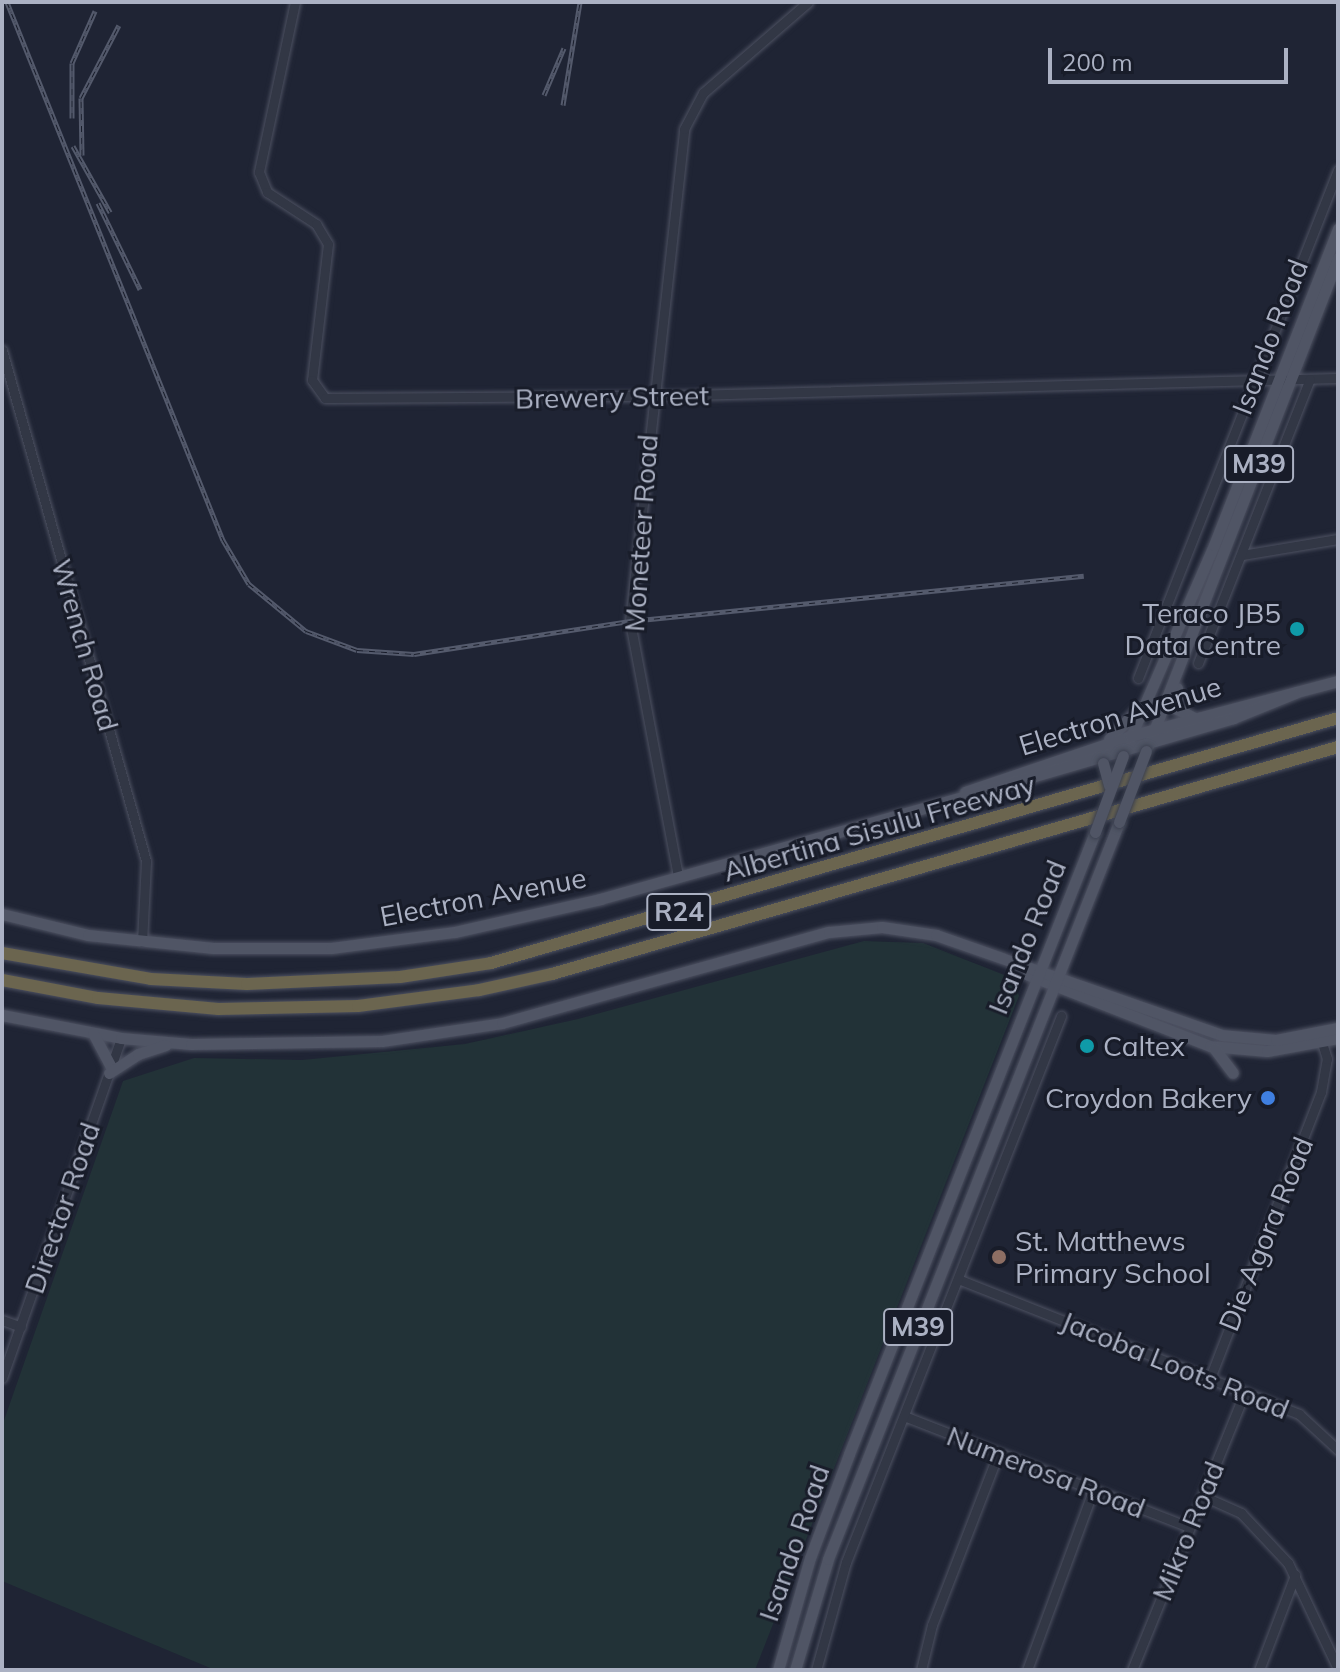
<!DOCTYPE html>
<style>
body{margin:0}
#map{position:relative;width:1340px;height:1672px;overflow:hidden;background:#1f2434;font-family:Mulish,sans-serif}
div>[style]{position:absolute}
.green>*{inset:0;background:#223237}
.roads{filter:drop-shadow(0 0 2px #4d5161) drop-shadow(0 0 2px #4d5161)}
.minor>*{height:9px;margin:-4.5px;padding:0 4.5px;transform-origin:4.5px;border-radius:4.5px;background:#323745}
.major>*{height:11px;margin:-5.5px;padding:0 5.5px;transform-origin:5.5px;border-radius:5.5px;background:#505565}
.highway>*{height:12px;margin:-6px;padding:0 6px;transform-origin:6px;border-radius:6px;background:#6b654f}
.rail>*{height:5px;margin-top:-2.5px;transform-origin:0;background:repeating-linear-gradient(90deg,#181c29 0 6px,#545a6c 0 12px);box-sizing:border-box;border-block:2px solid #545a6c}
.bridges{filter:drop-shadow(0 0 2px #3b404f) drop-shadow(0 0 2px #3b404f)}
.major-bridge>*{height:11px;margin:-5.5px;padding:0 5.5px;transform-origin:5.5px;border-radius:5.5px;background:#505565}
.dots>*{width:22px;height:22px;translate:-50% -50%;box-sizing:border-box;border:4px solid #181c29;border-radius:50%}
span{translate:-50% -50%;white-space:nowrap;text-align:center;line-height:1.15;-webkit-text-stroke:6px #181c29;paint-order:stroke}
.shield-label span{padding:2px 6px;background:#181c29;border:2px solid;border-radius:6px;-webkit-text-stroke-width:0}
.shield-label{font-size:26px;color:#abb1c3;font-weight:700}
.street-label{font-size:28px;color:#abb1c3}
.poi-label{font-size:28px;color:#abb1c3}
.right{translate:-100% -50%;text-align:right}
.left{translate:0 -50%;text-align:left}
.frame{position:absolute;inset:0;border:4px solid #abb1c3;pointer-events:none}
.scale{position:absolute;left:1048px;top:48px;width:240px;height:36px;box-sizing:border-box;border:4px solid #abb1c3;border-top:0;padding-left:10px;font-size:24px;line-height:28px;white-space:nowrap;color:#abb1c3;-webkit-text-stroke:6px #181c29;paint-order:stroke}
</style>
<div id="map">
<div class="green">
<div style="clip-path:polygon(864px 941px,923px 943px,1012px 978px,1019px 996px,755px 1670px,215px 1670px,2px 1581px,2px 1426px,123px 1081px,194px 1058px,302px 1060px,465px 1044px,578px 1019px)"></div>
</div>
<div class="roads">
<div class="minor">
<div style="left:295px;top:2px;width:174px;rotate:102deg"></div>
<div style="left:259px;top:172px;width:22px;rotate:68deg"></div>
<div style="left:267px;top:192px;width:59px;rotate:33.1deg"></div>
<div style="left:316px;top:224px;width:23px;rotate:59deg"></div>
<div style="left:328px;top:244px;width:137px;rotate:96.7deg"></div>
<div style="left:312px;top:380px;width:22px;rotate:54deg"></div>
<div style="left:325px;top:398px;width:327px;rotate:-0.4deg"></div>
<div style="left:652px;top:396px;width:686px;rotate:-1.5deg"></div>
<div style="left:2px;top:350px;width:531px;rotate:74.26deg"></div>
<div style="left:146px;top:861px;width:81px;rotate:92.8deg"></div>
<div style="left:1242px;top:555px;width:97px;rotate:-9.5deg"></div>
<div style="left:1198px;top:663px;width:305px;rotate:-68.5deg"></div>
<div style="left:1138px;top:678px;width:546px;rotate:-68.51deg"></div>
<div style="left:678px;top:876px;width:259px;rotate:-100.7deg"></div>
<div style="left:630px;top:621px;width:495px;rotate:-83.7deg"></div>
<div style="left:684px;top:129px;width:41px;rotate:-62.2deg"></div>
<div style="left:703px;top:93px;width:139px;rotate:-40.9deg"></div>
<div style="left:958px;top:1279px;width:367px;rotate:21.6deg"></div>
<div style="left:1299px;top:1414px;width:53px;rotate:42.7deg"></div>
<div style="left:2px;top:1320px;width:20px;rotate:20deg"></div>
<div style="left:2px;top:1378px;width:360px;rotate:-70.7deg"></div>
<div style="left:1210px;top:1378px;width:307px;rotate:-68.8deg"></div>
<div style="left:1321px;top:1092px;width:34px;rotate:-80deg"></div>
<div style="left:1327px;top:1059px;width:24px;rotate:-107deg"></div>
<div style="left:904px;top:1416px;width:306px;rotate:21.3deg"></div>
<div style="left:1203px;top:1496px;width:42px;rotate:24.1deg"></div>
<div style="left:1241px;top:1513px;width:69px;rotate:46.8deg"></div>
<div style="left:1288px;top:1563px;width:117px;rotate:64.7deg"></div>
<div style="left:816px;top:1670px;width:112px;rotate:-74.5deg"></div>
<div style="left:846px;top:1562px;width:587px;rotate:-68.51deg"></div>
<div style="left:921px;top:1670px;width:46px;rotate:-76.3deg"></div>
<div style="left:932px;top:1625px;width:183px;rotate:-68.9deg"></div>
<div style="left:1027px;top:1670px;width:191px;rotate:-69.8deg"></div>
<div style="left:1132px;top:1670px;width:300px;rotate:-67.9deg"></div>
<div style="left:1259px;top:1670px;width:102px;rotate:-69.2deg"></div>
</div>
<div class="major">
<div style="left:1177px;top:688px;width:20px;rotate:96deg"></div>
<div style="left:1175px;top:708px;width:20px;rotate:27deg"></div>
<div style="left:1109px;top:739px;width:39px;rotate:-46deg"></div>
<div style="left:1148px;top:746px;width:524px;rotate:-68.73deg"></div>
<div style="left:1124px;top:752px;width:226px;rotate:-66.5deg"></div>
<div style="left:1214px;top:545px;width:340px;rotate:-68.6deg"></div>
<div style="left:965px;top:792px;width:174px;rotate:-18.7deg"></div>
<div style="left:1130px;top:736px;width:215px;rotate:-14.8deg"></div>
<div style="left:2px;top:914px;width:89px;rotate:13.7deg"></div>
<div style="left:88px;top:935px;width:126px;rotate:5.9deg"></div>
<div style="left:213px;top:948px;width:118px"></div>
<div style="left:331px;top:948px;width:125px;rotate:-7.4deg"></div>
<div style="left:455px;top:932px;width:149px;rotate:-12.8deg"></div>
<div style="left:600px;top:899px;width:395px;rotate:-15.7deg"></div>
<div style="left:980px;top:792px;width:264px;rotate:-16.3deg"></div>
<div style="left:1233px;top:718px;width:67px;rotate:-22deg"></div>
<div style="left:1028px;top:975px;width:195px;rotate:21.3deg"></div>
<div style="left:1210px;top:1046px;width:57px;rotate:5deg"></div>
<div style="left:1267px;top:1051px;width:72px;rotate:-10.4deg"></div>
<div style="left:2px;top:1015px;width:121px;rotate:10.9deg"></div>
<div style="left:121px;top:1038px;width:70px;rotate:4.9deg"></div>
<div style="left:191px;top:1044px;width:191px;rotate:-0.9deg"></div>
<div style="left:382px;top:1041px;width:121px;rotate:-8.5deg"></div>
<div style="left:502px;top:1023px;width:339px;rotate:-15.6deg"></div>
<div style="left:829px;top:932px;width:53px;rotate:-5.4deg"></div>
<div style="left:882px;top:927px;width:55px;rotate:8.4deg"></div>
<div style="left:936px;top:935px;width:302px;rotate:19.3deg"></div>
<div style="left:1221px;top:1035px;width:55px;rotate:5.2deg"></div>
<div style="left:1276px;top:1040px;width:63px;rotate:-11deg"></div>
<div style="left:93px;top:1033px;width:38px;rotate:62deg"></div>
<div style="left:1214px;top:1048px;width:31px;rotate:53deg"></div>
<div style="left:109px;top:1073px;width:35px;rotate:-33deg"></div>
<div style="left:138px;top:1054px;width:29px;rotate:-18deg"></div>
<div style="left:778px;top:1670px;width:116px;rotate:-74.1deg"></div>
<div style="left:810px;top:1558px;width:111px;rotate:-69.4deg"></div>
<div style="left:849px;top:1454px;width:669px;rotate:-68.42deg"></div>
<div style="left:795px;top:1670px;width:116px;rotate:-73.4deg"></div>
<div style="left:828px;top:1559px;width:792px;rotate:-68.45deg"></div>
</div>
<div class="highway">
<div style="left:2px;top:953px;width:151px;rotate:9.9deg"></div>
<div style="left:151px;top:979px;width:96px;rotate:3deg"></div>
<div style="left:247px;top:984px;width:153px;rotate:-2.6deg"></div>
<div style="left:400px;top:977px;width:92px;rotate:-8.7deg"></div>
<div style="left:491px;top:963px;width:882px;rotate:-16.13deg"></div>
<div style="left:2px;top:980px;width:98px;rotate:10.6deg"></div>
<div style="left:98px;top:998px;width:121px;rotate:5.2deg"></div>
<div style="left:218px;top:1009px;width:140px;rotate:-1.2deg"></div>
<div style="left:358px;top:1006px;width:122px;rotate:-7.5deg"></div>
<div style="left:479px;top:990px;width:75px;rotate:-12.4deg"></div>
<div style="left:552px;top:974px;width:818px;rotate:-16.11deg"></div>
</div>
</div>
<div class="rail">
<div style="left:7px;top:2px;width:580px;rotate:68.13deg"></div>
<div style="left:223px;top:540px;width:51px;rotate:59.4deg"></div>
<div style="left:249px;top:584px;width:74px;rotate:39.5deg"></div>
<div style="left:306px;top:631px;width:54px;rotate:20.4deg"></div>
<div style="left:357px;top:650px;width:57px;rotate:4deg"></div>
<div style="left:414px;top:654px;width:219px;rotate:-8.7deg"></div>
<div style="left:630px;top:621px;width:456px;rotate:-5.7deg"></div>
<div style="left:544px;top:95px;width:51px;rotate:-66.9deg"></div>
<div style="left:563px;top:105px;width:104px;rotate:-80.6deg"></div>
<div style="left:72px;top:118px;width:55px;rotate:-90deg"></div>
<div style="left:72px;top:63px;width:57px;rotate:-66.1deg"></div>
<div style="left:73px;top:146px;width:76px;rotate:60.7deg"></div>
<div style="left:82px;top:155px;width:57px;rotate:-91deg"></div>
<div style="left:81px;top:98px;width:82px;rotate:-62.5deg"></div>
<div style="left:98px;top:203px;width:96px;rotate:64deg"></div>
</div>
<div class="bridges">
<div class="major-bridge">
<div style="left:1103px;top:763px;width:23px;rotate:75deg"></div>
<div style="left:1119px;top:822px;width:76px;rotate:-69.2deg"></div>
<div style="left:1095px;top:832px;width:81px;rotate:-69.8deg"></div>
</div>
</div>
<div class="dots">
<div style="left:1297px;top:629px;background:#0f9aa8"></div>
<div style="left:1087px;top:1046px;background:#0f9aa8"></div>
<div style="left:1268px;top:1098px;background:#3f7fe0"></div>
<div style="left:999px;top:1257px;background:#8d6e63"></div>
</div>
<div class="shield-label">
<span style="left:1259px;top:464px">M39</span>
<span style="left:679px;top:912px">R24</span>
<span style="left:918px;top:1327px">M39</span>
</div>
<div class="street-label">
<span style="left:1270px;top:337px;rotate:-69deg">Isando Road</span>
<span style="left:612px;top:397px;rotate:-1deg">Brewery Street</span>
<span style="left:641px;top:533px;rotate:-86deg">Moneteer Road</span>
<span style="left:85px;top:645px;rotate:74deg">Wrench Road</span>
<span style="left:1120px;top:716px;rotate:-17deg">Electron Avenue</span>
<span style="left:879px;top:828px;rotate:-16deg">Albertina Sisulu Freeway</span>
<span style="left:483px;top:897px;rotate:-11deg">Electron Avenue</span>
<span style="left:1027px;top:937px;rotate:-68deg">Isando Road</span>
<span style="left:62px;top:1208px;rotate:-71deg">Director Road</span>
<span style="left:1266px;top:1234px;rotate:-68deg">Die Agora Road</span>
<span style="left:1175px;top:1365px;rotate:22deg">Jacoba Loots Road</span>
<span style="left:1046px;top:1472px;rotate:21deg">Numerosa Road</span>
<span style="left:1188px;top:1531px;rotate:-68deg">Mikro Road</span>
<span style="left:794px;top:1543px;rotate:-71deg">Isando Road</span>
</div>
<div class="poi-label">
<span class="right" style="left:1281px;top:629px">Teraco JB5<br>Data Centre</span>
<span class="left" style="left:1103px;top:1046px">Caltex</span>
<span class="right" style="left:1252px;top:1098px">Croydon Bakery</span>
<span class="left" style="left:1015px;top:1257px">St. Matthews<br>Primary School</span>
</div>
<div class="frame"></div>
<div class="scale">200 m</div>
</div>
